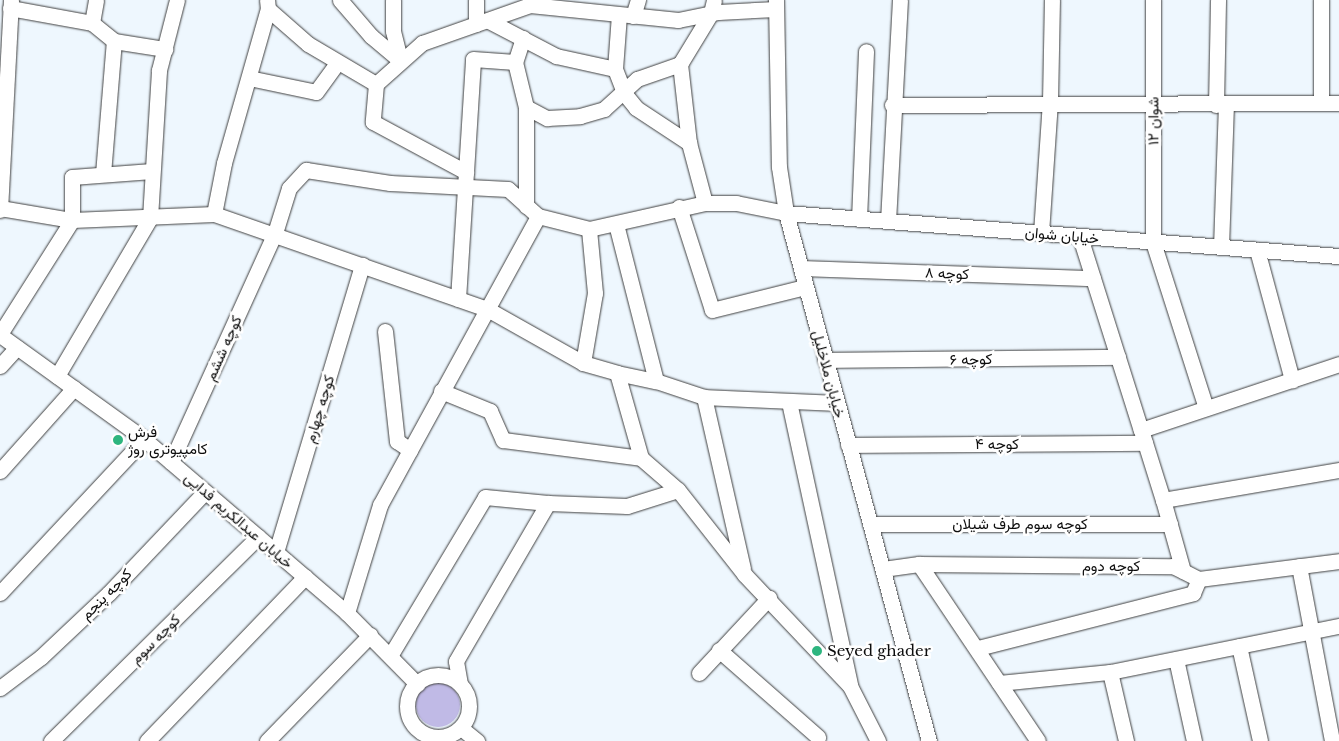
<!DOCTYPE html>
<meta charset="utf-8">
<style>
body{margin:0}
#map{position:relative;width:1339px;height:741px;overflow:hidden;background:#eef7fe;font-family:"Libre Baskerville",Vazirmatn,serif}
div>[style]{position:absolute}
.green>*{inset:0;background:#c0bae6}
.round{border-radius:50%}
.roads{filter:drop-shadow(0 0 1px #404040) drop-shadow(0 0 1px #404040)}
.minor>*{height:15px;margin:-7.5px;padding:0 7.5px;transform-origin:7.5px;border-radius:7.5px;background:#fff}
.minor>.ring{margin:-7.5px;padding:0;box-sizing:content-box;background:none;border:15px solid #fff;border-radius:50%}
.dots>*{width:14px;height:14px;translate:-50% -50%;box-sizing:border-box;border:2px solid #fff;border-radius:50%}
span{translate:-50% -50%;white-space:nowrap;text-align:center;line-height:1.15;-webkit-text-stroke:5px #fff;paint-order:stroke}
.street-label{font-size:15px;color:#0d0d0d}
.poi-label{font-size:15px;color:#0d0d0d}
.left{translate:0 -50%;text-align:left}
</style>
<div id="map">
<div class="green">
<div class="round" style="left:416px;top:683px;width:44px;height:44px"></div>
</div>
<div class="roads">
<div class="minor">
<div style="left:340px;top:0;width:48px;rotate:49.3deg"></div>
<div style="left:371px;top:36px;width:38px;rotate:40deg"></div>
<div style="left:393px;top:0;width:31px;rotate:90deg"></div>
<div style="left:393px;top:31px;width:30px;rotate:76deg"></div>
<div style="left:776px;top:0;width:167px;rotate:89deg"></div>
<div style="left:779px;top:167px;width:47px;rotate:81.3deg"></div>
<div style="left:786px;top:213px;width:547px;rotate:74.85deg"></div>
<div style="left:1153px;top:0;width:242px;rotate:90deg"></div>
<div style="left:1153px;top:242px;width:174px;rotate:72.3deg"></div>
<div style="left:1321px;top:0;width:103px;rotate:90deg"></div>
<div style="left:10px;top:8px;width:83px;rotate:10.4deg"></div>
<div style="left:92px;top:23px;width:28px;rotate:39deg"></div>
<div style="left:114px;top:41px;width:52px;rotate:8.9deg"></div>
<div style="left:268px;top:9px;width:53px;rotate:41.2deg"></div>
<div style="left:308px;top:44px;width:79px;rotate:30.5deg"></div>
<div style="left:376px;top:84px;width:62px;rotate:-41.7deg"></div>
<div style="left:422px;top:43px;width:114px;rotate:-19.4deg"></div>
<div style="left:530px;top:5px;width:149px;rotate:5.8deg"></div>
<div style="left:678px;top:20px;width:41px;rotate:-11.3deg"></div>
<div style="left:718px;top:12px;width:58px;rotate:-3deg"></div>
<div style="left:633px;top:16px;width:17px;rotate:-73deg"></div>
<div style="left:489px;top:21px;width:76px;rotate:27.6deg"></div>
<div style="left:556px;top:56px;width:60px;rotate:12.4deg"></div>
<div style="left:615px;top:69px;width:26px;rotate:69deg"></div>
<div style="left:624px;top:93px;width:19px;rotate:51deg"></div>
<div style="left:636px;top:108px;width:64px;rotate:33.4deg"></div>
<div style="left:689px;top:143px;width:62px;rotate:75.1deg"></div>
<div style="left:92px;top:23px;width:23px;rotate:-80deg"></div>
<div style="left:476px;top:24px;width:24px;rotate:-90deg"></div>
<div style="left:523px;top:38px;width:25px;rotate:108deg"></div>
<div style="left:515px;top:62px;width:46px;rotate:76.3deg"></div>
<div style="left:526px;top:107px;width:99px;rotate:90deg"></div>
<div style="left:615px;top:69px;width:54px;rotate:-85.8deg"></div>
<div style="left:249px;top:78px;width:68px;rotate:11.8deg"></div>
<div style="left:316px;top:92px;width:36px;rotate:-54deg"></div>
<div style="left:376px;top:84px;width:38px;rotate:95deg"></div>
<div style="left:373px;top:122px;width:106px;rotate:28.3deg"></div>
<div style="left:892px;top:105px;width:447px;rotate:-0.3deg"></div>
<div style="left:1216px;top:105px;width:105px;rotate:-88.9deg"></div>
<div style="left:526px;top:107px;width:24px;rotate:28deg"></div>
<div style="left:547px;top:118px;width:33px;rotate:-3deg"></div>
<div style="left:580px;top:116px;width:25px;rotate:-16deg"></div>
<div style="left:604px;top:109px;width:45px;rotate:-42.3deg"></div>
<div style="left:637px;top:79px;width:46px;rotate:-19.2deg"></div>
<div style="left:689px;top:143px;width:80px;rotate:-96.5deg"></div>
<div style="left:680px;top:64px;width:60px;rotate:-58.7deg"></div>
<div style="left:711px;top:13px;width:13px;rotate:-77deg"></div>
<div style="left:103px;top:174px;width:133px;rotate:-85.3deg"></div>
<div style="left:679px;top:207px;width:108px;rotate:72.2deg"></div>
<div style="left:712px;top:310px;width:96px;rotate:-13.9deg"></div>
<div style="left:0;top:208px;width:73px;rotate:9.5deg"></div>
<div style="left:72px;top:220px;width:142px;rotate:-2.4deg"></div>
<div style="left:214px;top:214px;width:291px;rotate:19.2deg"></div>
<div style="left:489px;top:310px;width:108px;rotate:29.4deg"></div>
<div style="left:583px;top:363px;width:35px;rotate:16deg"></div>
<div style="left:617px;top:373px;width:88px;rotate:74.2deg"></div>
<div style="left:641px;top:458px;width:49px;rotate:40.9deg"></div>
<div style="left:678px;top:490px;width:107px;rotate:51.8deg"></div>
<div style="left:744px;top:574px;width:154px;rotate:46.6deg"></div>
<div style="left:850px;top:686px;width:62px;rotate:63deg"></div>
<div style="left:0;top:210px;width:210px;rotate:-87deg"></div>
<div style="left:214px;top:214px;width:52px;rotate:-78.9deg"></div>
<div style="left:224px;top:163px;width:160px;rotate:-74.1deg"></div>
<div style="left:268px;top:9px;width:9px;rotate:-96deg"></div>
<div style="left:859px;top:219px;width:168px;rotate:-87.6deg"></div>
<div style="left:888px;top:221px;width:221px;rotate:-86.9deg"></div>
<div style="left:616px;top:224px;width:162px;rotate:75.7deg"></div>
<div style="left:1041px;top:233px;width:131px;rotate:-86.1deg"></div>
<div style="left:1050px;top:102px;width:102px;rotate:-88.9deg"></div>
<div style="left:1080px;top:237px;width:202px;rotate:72.5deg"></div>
<div style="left:1221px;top:247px;width:142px;rotate:-88deg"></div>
<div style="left:1257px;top:250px;width:135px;rotate:74.9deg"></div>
<div style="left:801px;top:268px;width:292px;rotate:2deg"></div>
<div style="left:458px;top:299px;width:240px;rotate:-86.4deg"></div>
<div style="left:473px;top:59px;width:42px;rotate:4.1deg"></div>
<div style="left:385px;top:331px;width:111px;rotate:83.8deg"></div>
<div style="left:397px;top:441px;width:16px;rotate:35deg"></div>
<div style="left:0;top:334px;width:135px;rotate:-57.7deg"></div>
<div style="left:72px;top:220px;width:43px;rotate:-90deg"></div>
<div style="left:72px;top:177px;width:80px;rotate:-4.3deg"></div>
<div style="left:0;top:335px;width:178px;rotate:35.8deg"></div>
<div style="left:144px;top:439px;width:267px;rotate:40.6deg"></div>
<div style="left:347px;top:613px;width:100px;rotate:45.4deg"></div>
<div style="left:825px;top:360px;width:293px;rotate:-0.6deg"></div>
<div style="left:583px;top:363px;width:71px;rotate:-80.3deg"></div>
<div style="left:595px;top:293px;width:64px;rotate:-95.4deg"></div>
<div style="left:0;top:366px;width:25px;rotate:-48deg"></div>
<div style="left:617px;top:373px;width:40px;rotate:12deg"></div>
<div style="left:656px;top:381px;width:51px;rotate:18.4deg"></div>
<div style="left:704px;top:397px;width:132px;rotate:2.6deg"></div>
<div style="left:57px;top:376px;width:183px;rotate:-59.5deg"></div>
<div style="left:150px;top:218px;width:148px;rotate:-86.5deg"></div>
<div style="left:159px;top:70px;width:72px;rotate:-75.6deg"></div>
<div style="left:441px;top:391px;width:53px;rotate:22.2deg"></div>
<div style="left:490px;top:411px;width:32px;rotate:66deg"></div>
<div style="left:503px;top:440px;width:139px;rotate:7.4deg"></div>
<div style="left:704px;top:397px;width:176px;rotate:77.2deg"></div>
<div style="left:789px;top:402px;width:289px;rotate:77.8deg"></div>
<div style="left:848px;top:445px;width:297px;rotate:-0.4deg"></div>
<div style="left:171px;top:462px;width:252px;rotate:-65.6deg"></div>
<div style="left:275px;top:233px;width:47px;rotate:-72.7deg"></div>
<div style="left:289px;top:188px;width:25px;rotate:-47deg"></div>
<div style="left:306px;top:170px;width:85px;rotate:8.8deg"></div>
<div style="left:390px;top:183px;width:118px;rotate:2.9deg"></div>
<div style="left:508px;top:189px;width:40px;rotate:42deg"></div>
<div style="left:0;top:471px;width:111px;rotate:-48.3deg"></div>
<div style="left:1163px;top:500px;width:73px;rotate:-107.4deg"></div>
<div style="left:1141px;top:430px;width:209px;rotate:-18.4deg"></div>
<div style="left:870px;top:524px;width:300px"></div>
<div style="left:276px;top:552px;width:300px;rotate:-73.3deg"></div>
<div style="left:919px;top:564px;width:254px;rotate:0.5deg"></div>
<div style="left:1173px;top:566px;width:29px;rotate:27deg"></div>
<div style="left:1199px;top:579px;width:141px;rotate:-7.3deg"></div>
<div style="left:1299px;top:566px;width:178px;rotate:79.3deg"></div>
<div style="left:883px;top:569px;width:36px;rotate:-8deg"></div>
<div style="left:919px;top:564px;width:213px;rotate:56.1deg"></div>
<div style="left:1183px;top:571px;width:74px;rotate:-105.7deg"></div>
<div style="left:1163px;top:500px;width:179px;rotate:-9.7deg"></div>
<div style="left:0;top:593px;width:211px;rotate:-46.9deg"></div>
<div style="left:347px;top:613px;width:113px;rotate:-73deg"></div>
<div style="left:380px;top:505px;width:329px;rotate:-61.3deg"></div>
<div style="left:538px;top:216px;width:53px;rotate:14.3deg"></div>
<div style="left:589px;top:229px;width:119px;rotate:-12.6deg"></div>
<div style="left:705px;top:203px;width:31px"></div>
<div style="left:736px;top:203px;width:51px;rotate:11.3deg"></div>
<div style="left:786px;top:213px;width:555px;rotate:4.45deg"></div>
<div style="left:1239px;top:646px;width:97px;rotate:77.5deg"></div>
<div style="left:978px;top:648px;width:222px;rotate:-14.3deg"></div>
<div style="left:1193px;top:593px;width:15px;rotate:-67deg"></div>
<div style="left:719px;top:650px;width:132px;rotate:41.3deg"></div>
<div style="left:390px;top:656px;width:185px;rotate:-59.1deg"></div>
<div style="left:485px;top:497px;width:63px;rotate:5.4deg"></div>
<div style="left:1176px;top:659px;width:84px;rotate:77.6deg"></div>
<div style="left:1110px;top:672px;width:71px;rotate:76.9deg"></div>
<div style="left:699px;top:673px;width:103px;rotate:-47deg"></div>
<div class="ring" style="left:407px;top:675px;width:47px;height:47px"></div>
<div style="left:999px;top:683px;width:112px;rotate:-5.7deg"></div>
<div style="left:1110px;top:672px;width:234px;rotate:-11.4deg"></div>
<div style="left:460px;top:684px;width:23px;rotate:-100deg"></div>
<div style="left:456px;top:661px;width:183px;rotate:-59.8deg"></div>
<div style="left:548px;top:503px;width:79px;rotate:2.2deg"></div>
<div style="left:627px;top:506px;width:53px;rotate:-17.4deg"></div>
<div style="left:0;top:688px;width:51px;rotate:-37.1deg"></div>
<div style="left:41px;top:657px;width:93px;rotate:-43.3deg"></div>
<div style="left:109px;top:593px;width:139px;rotate:-46.5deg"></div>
<div style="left:461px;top:728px;width:21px;rotate:39deg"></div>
<div style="left:51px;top:741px;width:291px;rotate:-44.6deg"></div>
<div style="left:147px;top:741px;width:228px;rotate:-46.1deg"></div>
<div style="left:267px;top:741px;width:148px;rotate:-45.8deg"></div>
</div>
</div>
<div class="dots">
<div style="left:118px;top:440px;background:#2db57f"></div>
<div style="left:817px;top:651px;background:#2db57f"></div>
</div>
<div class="street-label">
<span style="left:1153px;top:121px;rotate:-90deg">شوان ۱۲</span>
<span style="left:1062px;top:235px;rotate:5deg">خیابان شوان</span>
<span style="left:947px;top:273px;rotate:2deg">کوچه ۸</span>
<span style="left:223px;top:348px;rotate:-66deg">کوچه ششم</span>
<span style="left:971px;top:359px;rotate:-1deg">کوچه ۶</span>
<span style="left:829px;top:374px;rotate:75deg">خیابان ملاخلیل</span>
<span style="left:319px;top:409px;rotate:-73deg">کوچه چهارم</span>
<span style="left:997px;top:444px">کوچه ۴</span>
<span style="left:239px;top:520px;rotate:41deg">خیابان عبدالکریم فدایی</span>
<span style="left:1020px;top:524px">کوچه سوم طرف شیلان</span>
<span style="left:1111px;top:566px">کوچه دوم</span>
<span style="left:106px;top:594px;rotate:-45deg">کوچه پنجم</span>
<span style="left:155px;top:639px;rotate:-45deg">کوچه سوم</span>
</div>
<div class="poi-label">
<span class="left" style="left:128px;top:440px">فرش<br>کامپیوتری روژ</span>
<span class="left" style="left:827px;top:651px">Seyed ghader</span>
</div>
</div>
